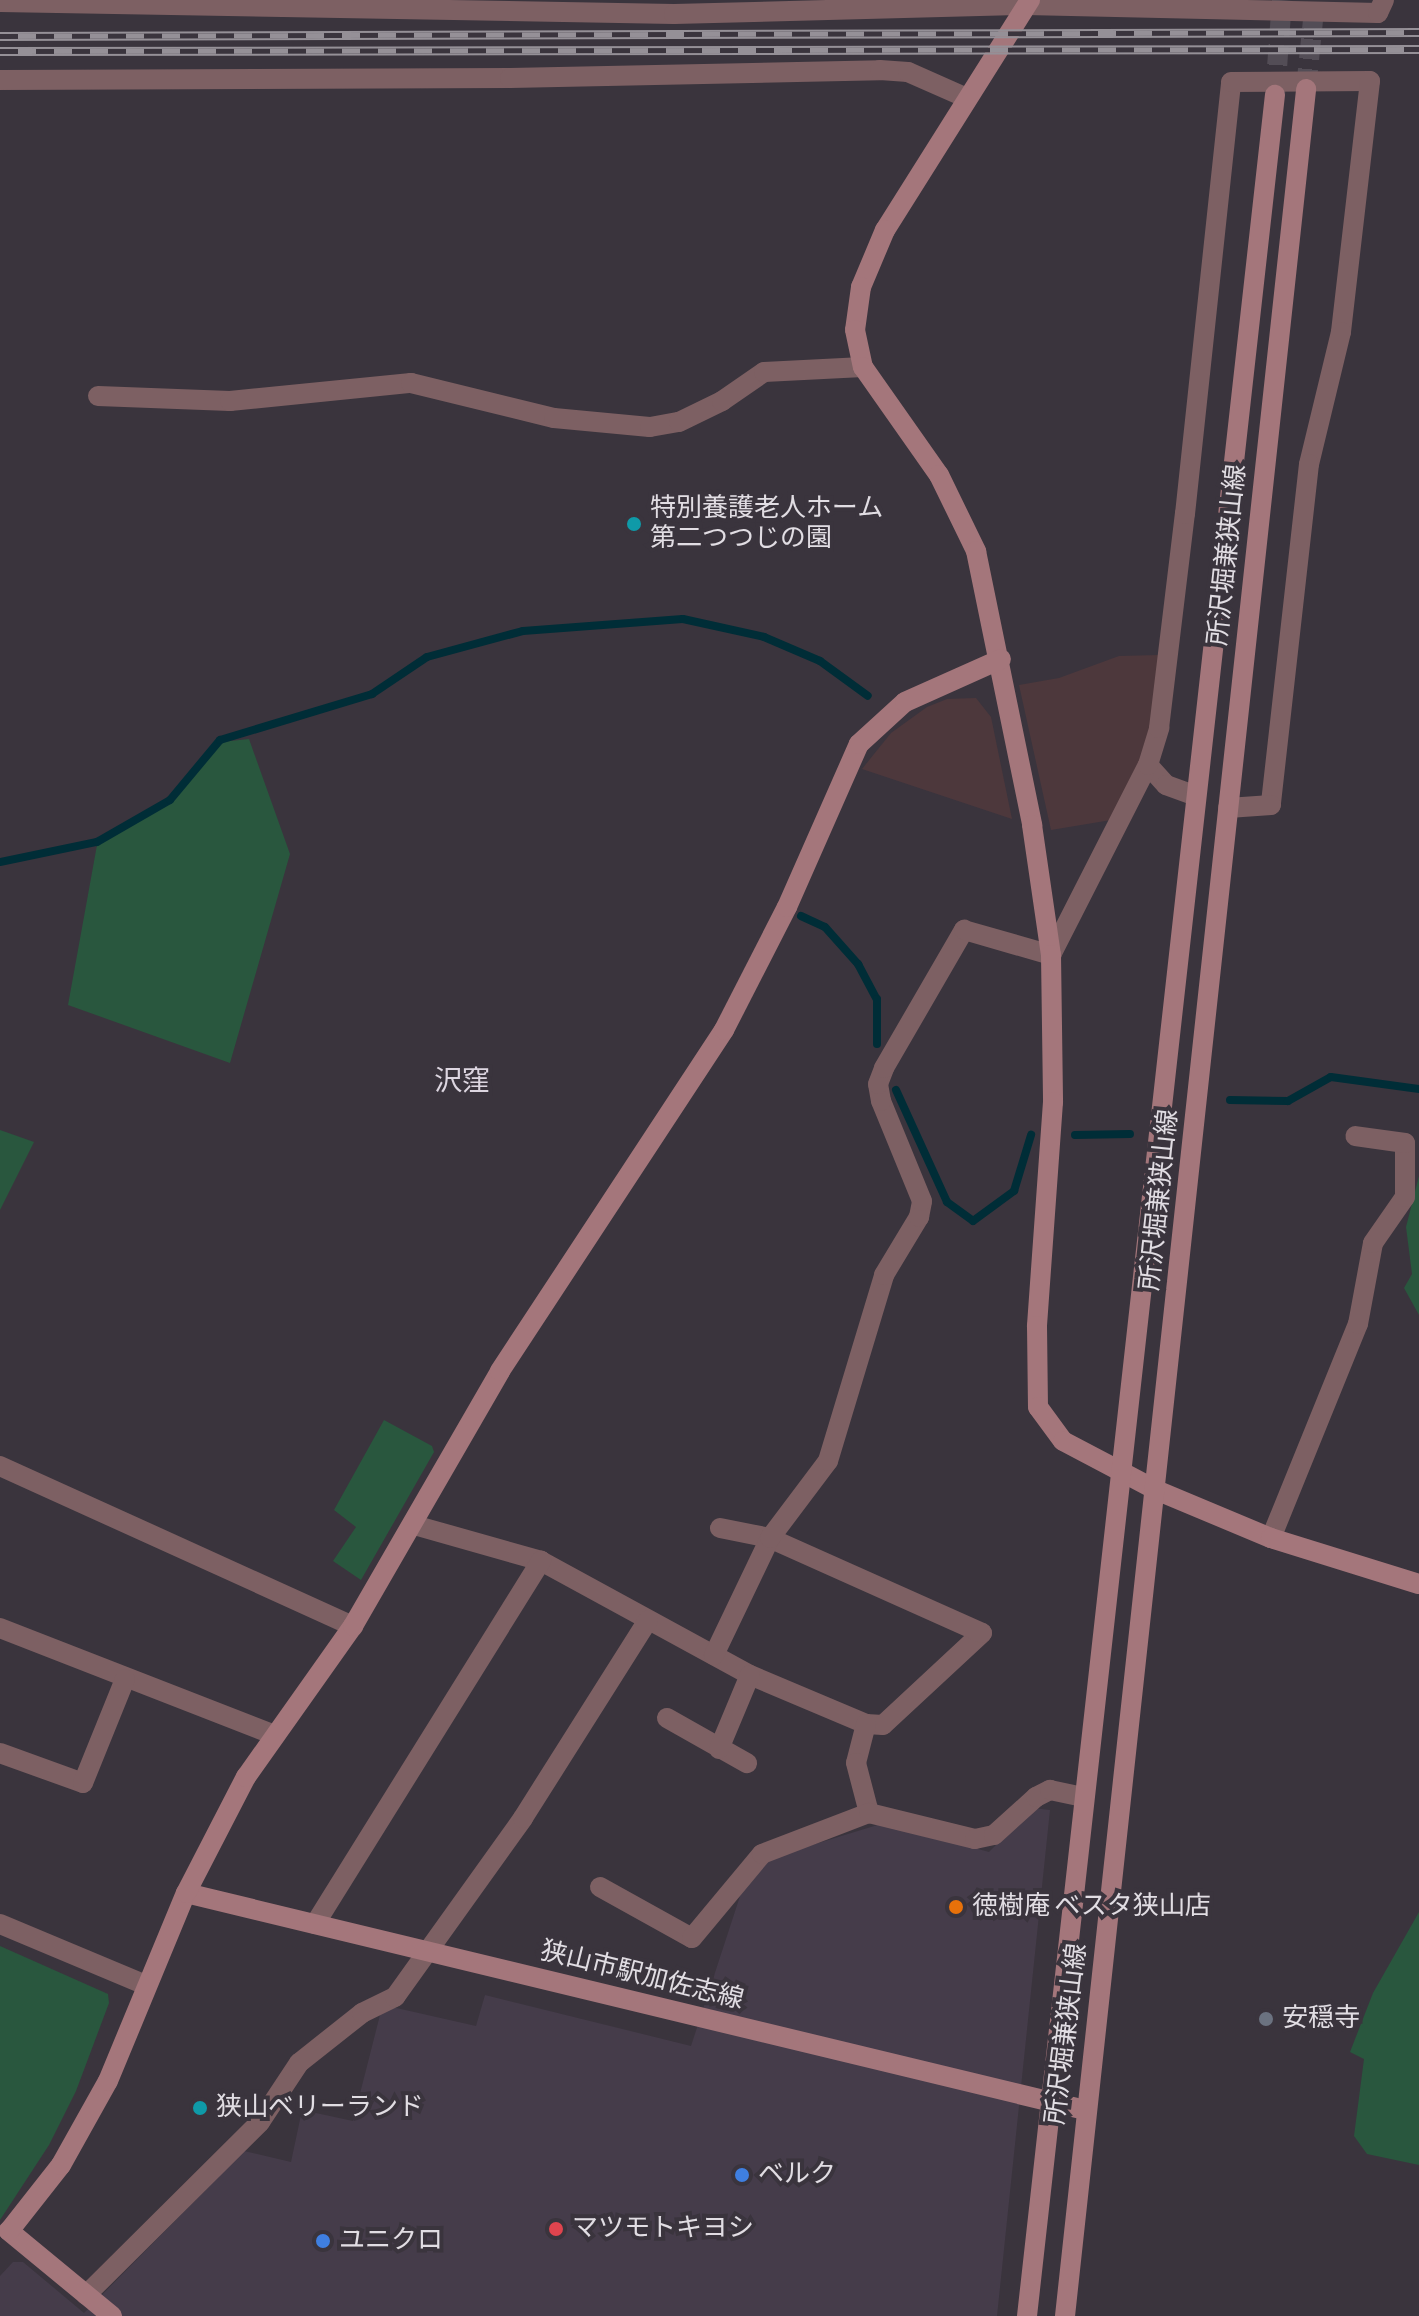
<!DOCTYPE html>
<meta charset="utf-8">
<style>
body{margin:0}
#map{position:relative;width:1419px;height:2316px;overflow:hidden;background:#3a343d;font-family:"Sofia Sans Condensed","Noto Sans JP",sans-serif}
div>[style]{position:absolute}
.built>*{inset:0;background:#453c4a}
.industrial>*{inset:0;background:#4d383c}
.green>*{inset:0;background:#29573e}
.stream>*{height:8px;margin:-4px;padding:0 4px;transform-origin:4px;border-radius:4px;background:#002d37}
.secondary-tunnel>*{height:20px;margin-top:-10px;transform-origin:0;background:repeating-linear-gradient(90deg,#534d56 0 20px,transparent 0 30px)}
.street>*{height:20px;margin:-10px;padding:0 10px;transform-origin:10px;border-radius:10px;background:#7d6063}
.secondary>*{height:20px;margin:-10px;padding:0 10px;transform-origin:10px;border-radius:10px;background:#a4767b}
.rail>*{height:9px;margin-top:-4.5px;transform-origin:0;background:repeating-linear-gradient(90deg,#3a343d 0 18px,#959097 0 36px);box-sizing:border-box;border-block:2px solid #959097}
.dots>*{width:22px;height:22px;translate:-50% -50%;box-sizing:border-box;border:4px solid #3a343d;border-radius:50%}
span{translate:-50% -50%;white-space:nowrap;text-align:center;line-height:1.15;-webkit-text-stroke:8px #3a343d;paint-order:stroke}
.poi-label{font-size:26px;color:#e1dde3}
.left{translate:0 -50%;text-align:left}
.street-label{font-size:26px;color:#e1dde3}
.neighbourhood-label{font-size:28px;color:#ddd6e1}
</style>
<div id="map">
<div class="built">
<div style="clip-path:polygon(1033px 1808px,1050px 1810px,997px 2316px,0 2316px,0 2276px,13px 2262px,23px 2262px,84px 2313px,244px 2151px,291px 2162px,302px 2110px,353px 2121px,380px 2015px,392px 2007px,476px 2026px,485px 1995px,691px 2046px,742px 1890px,766px 1859px,884px 1823px,989px 1852px)"></div>
</div>
<div class="industrial">
<div style="clip-path:polygon(1159px 655px,1148px 745px,1111px 820px,1051px 830px,1019px 685px,1059px 678px,1119px 656px)"></div>
<div style="clip-path:polygon(976px 698px,991px 717px,1012px 819px,862px 769px,891px 733px,927px 707px,947px 699px)"></div>
</div>
<div class="green">
<div style="clip-path:polygon(249px 739px,290px 854px,230px 1063px,68px 1005px,97px 845px,170px 801px,221px 742px)"></div>
<div style="clip-path:polygon(0 1130px,34px 1142px,0 1210px)"></div>
<div style="clip-path:polygon(1419px 1176px,1419px 1315px,1404px 1288px,1412px 1274px,1406px 1227px)"></div>
<div style="clip-path:polygon(384px 1420px,432px 1446px,434px 1452px,361px 1580px,333px 1561px,356px 1527px,334px 1510px)"></div>
<div style="clip-path:polygon(1419px 1912px,1419px 2165px,1367px 2154px,1354px 2136px,1364px 2059px,1350px 2052px,1373px 1993px)"></div>
<div style="clip-path:polygon(0 1946px,108px 1994px,109px 2003px,76px 2091px,49px 2145px,0 2220px)"></div>
</div>
<div class="stream">
<div style="left:0;top:862px;width:99px;rotate:-11.7deg"></div>
<div style="left:97px;top:842px;width:84px;rotate:-29.9deg"></div>
<div style="left:170px;top:800px;width:78px;rotate:-50.2deg"></div>
<div style="left:220px;top:740px;width:159px;rotate:-16.8deg"></div>
<div style="left:372px;top:694px;width:66px;rotate:-33.9deg"></div>
<div style="left:427px;top:657px;width:99px;rotate:-15.2deg"></div>
<div style="left:523px;top:631px;width:160px;rotate:-4.3deg"></div>
<div style="left:683px;top:619px;width:83px;rotate:12.5deg"></div>
<div style="left:764px;top:637px;width:61px;rotate:23.2deg"></div>
<div style="left:820px;top:661px;width:59px;rotate:36.1deg"></div>
<div style="left:801px;top:916px;width:26px;rotate:25deg"></div>
<div style="left:825px;top:927px;width:50px;rotate:48.3deg"></div>
<div style="left:858px;top:964px;width:40px;rotate:62deg"></div>
<div style="left:877px;top:999px;width:45px;rotate:90deg"></div>
<div style="left:896px;top:1090px;width:123px;rotate:65.5deg"></div>
<div style="left:947px;top:1202px;width:32px;rotate:36deg"></div>
<div style="left:973px;top:1221px;width:51px;rotate:-36.2deg"></div>
<div style="left:1014px;top:1191px;width:59px;rotate:-73.1deg"></div>
<div style="left:1230px;top:1100px;width:58px;rotate:1deg"></div>
<div style="left:1288px;top:1101px;width:49px;rotate:-29.2deg"></div>
<div style="left:1331px;top:1077px;width:89px;rotate:7.8deg"></div>
<div style="left:1075px;top:1135px;width:55px;rotate:-1deg"></div>
</div>
<div class="secondary-tunnel">
<div style="left:1306px;top:89px;width:89px;rotate:-84.2deg"></div>
<div style="left:1275px;top:95px;width:95px;rotate:-85.8deg"></div>
</div>
<div class="street">
<div style="left:0;top:2px;width:674px;rotate:1.02deg"></div>
<div style="left:674px;top:14px;width:352px;rotate:-1.5deg"></div>
<div style="left:1026px;top:5px;width:352px;rotate:1.3deg"></div>
<div style="left:1378px;top:13px;width:14px;rotate:-65deg"></div>
<div style="left:0;top:80px;width:510px;rotate:-0.22deg"></div>
<div style="left:510px;top:78px;width:370px;rotate:-1.2deg"></div>
<div style="left:880px;top:70px;width:28px;rotate:4deg"></div>
<div style="left:908px;top:72px;width:64px;rotate:23.8deg"></div>
<div style="left:98px;top:396px;width:132px;rotate:2.2deg"></div>
<div style="left:230px;top:401px;width:182px;rotate:-5.7deg"></div>
<div style="left:411px;top:383px;width:147px;rotate:13.8deg"></div>
<div style="left:554px;top:418px;width:96px;rotate:5.4deg"></div>
<div style="left:650px;top:427px;width:29px;rotate:-10deg"></div>
<div style="left:679px;top:422px;width:48px;rotate:-26deg"></div>
<div style="left:722px;top:401px;width:51px;rotate:-34.6deg"></div>
<div style="left:764px;top:372px;width:99px;rotate:-2.9deg"></div>
<div style="left:1148px;top:765px;width:27px;rotate:48deg"></div>
<div style="left:1166px;top:785px;width:30px;rotate:20deg"></div>
<div style="left:0;top:1466px;width:388px;rotate:24.4deg"></div>
<div style="left:414px;top:1525px;width:132px;rotate:15.8deg"></div>
<div style="left:541px;top:1561px;width:238px;rotate:28.6deg"></div>
<div style="left:750px;top:1675px;width:126px;rotate:22.9deg"></div>
<div style="left:866px;top:1724px;width:17px;rotate:3deg"></div>
<div style="left:883px;top:1725px;width:135px;rotate:-42.9deg"></div>
<div style="left:982px;top:1633px;width:232px;rotate:-155.9deg"></div>
<div style="left:770px;top:1538px;width:51px;rotate:-168.7deg"></div>
<div style="left:1271px;top:1538px;width:231px;rotate:-67.9deg"></div>
<div style="left:1358px;top:1324px;width:82px;rotate:-79.5deg"></div>
<div style="left:1373px;top:1243px;width:56px;rotate:-55.2deg"></div>
<div style="left:1405px;top:1197px;width:54px;rotate:-90deg"></div>
<div style="left:1405px;top:1143px;width:50px;rotate:-172deg"></div>
<div style="left:0;top:1628px;width:295px;rotate:21.3deg"></div>
<div style="left:714px;top:1655px;width:130px;rotate:-64.4deg"></div>
<div style="left:770px;top:1538px;width:96px;rotate:-53deg"></div>
<div style="left:828px;top:1461px;width:194px;rotate:-73.2deg"></div>
<div style="left:884px;top:1275px;width:68px;rotate:-58.9deg"></div>
<div style="left:919px;top:1217px;width:16px;rotate:-79deg"></div>
<div style="left:922px;top:1201px;width:108px;rotate:-112.3deg"></div>
<div style="left:881px;top:1101px;width:17px;rotate:-100deg"></div>
<div style="left:878px;top:1084px;width:17px;rotate:-69deg"></div>
<div style="left:884px;top:1068px;width:160px;rotate:-59.9deg"></div>
<div style="left:964px;top:930px;width:91px;rotate:16deg"></div>
<div style="left:1051px;top:955px;width:213px;rotate:-63deg"></div>
<div style="left:1148px;top:765px;width:39px;rotate:-73deg"></div>
<div style="left:1159px;top:728px;width:216px;rotate:-83.1deg"></div>
<div style="left:1185px;top:514px;width:434px;rotate:-83.9deg"></div>
<div style="left:1231px;top:82px;width:139px;rotate:-0.4deg"></div>
<div style="left:1370px;top:81px;width:253px;rotate:96.6deg"></div>
<div style="left:1341px;top:332px;width:136px;rotate:103.6deg"></div>
<div style="left:1309px;top:464px;width:343px;rotate:96.4deg"></div>
<div style="left:1271px;top:805px;width:43px;rotate:176deg"></div>
<div style="left:667px;top:1718px;width:92px;rotate:29.4deg"></div>
<div style="left:866px;top:1724px;width:40px;rotate:104.4deg"></div>
<div style="left:856px;top:1763px;width:52px;rotate:75.4deg"></div>
<div style="left:719px;top:1749px;width:80px;rotate:-67.3deg"></div>
<div style="left:0;top:1753px;width:88px;rotate:19.9deg"></div>
<div style="left:83px;top:1783px;width:112px;rotate:-68deg"></div>
<div style="left:600px;top:1887px;width:105px;rotate:29deg"></div>
<div style="left:692px;top:1938px;width:109px;rotate:-50.2deg"></div>
<div style="left:762px;top:1854px;width:115px;rotate:-21deg"></div>
<div style="left:869px;top:1813px;width:109px;rotate:13.8deg"></div>
<div style="left:975px;top:1839px;width:19px;rotate:-12deg"></div>
<div style="left:994px;top:1835px;width:57px;rotate:-42.1deg"></div>
<div style="left:1036px;top:1797px;width:16px;rotate:-27deg"></div>
<div style="left:1050px;top:1790px;width:35px;rotate:12deg"></div>
<div style="left:0;top:1924px;width:158px;rotate:22.7deg"></div>
<div style="left:315px;top:1924px;width:428px;rotate:-58.1deg"></div>
<div style="left:86px;top:2295px;width:245px;rotate:-44.8deg"></div>
<div style="left:260px;top:2122px;width:71px;rotate:-56.5deg"></div>
<div style="left:299px;top:2063px;width:80px;rotate:-38.4deg"></div>
<div style="left:362px;top:2013px;width:37px;rotate:-26deg"></div>
<div style="left:395px;top:1997px;width:220px;rotate:-54.4deg"></div>
<div style="left:523px;top:1818px;width:234px;rotate:-57.7deg"></div>
</div>
<div class="secondary">
<div style="left:1030px;top:0;width:272px;rotate:122.2deg"></div>
<div style="left:885px;top:230px;width:62px;rotate:112.8deg"></div>
<div style="left:861px;top:287px;width:43px;rotate:97.9deg"></div>
<div style="left:855px;top:330px;width:38px;rotate:78deg"></div>
<div style="left:863px;top:367px;width:132px;rotate:54.9deg"></div>
<div style="left:939px;top:475px;width:85px;rotate:64deg"></div>
<div style="left:976px;top:551px;width:280px;rotate:78.4deg"></div>
<div style="left:1032px;top:825px;width:131px;rotate:81.7deg"></div>
<div style="left:1051px;top:955px;width:147px;rotate:89.2deg"></div>
<div style="left:1053px;top:1102px;width:225px;rotate:94.1deg"></div>
<div style="left:1037px;top:1326px;width:81px;rotate:89.3deg"></div>
<div style="left:1038px;top:1407px;width:42px;rotate:53.7deg"></div>
<div style="left:1063px;top:1441px;width:105px;rotate:27.8deg"></div>
<div style="left:1156px;top:1490px;width:125px;rotate:22.7deg"></div>
<div style="left:1271px;top:1538px;width:155px;rotate:17.3deg"></div>
<div style="left:186px;top:1893px;width:925px;rotate:13.57deg"></div>
<div style="left:112px;top:2316px;width:134px;rotate:-140.5deg"></div>
<div style="left:9px;top:2231px;width:84px;rotate:-51.8deg"></div>
<div style="left:61px;top:2165px;width:96px;rotate:-60.8deg"></div>
<div style="left:108px;top:2081px;width:204px;rotate:-67.5deg"></div>
<div style="left:186px;top:1893px;width:131px;rotate:-62.7deg"></div>
<div style="left:246px;top:1777px;width:185px;rotate:-54.7deg"></div>
<div style="left:353px;top:1626px;width:294px;rotate:-60deg"></div>
<div style="left:500px;top:1371px;width:408px;rotate:-56.7deg"></div>
<div style="left:724px;top:1030px;width:138px;rotate:-62.9deg"></div>
<div style="left:787px;top:907px;width:178px;rotate:-66.2deg"></div>
<div style="left:859px;top:744px;width:62px;rotate:-42.4deg"></div>
<div style="left:905px;top:702px;width:105px;rotate:-24.1deg"></div>
<div style="left:1027px;top:2316px;width:2235px;rotate:-83.63deg"></div>
<div style="left:1065px;top:2316px;width:2240px;rotate:-83.82deg"></div>
</div>
<div class="rail">
<div style="left:0;top:36px;width:1419px;rotate:-0.16deg"></div>
<div style="left:0;top:51px;width:1419px;rotate:-0.08deg"></div>
</div>
<div class="dots">
<div style="left:634px;top:524px;background:#0f9aa8"></div>
<div style="left:956px;top:1907px;background:#e8710a"></div>
<div style="left:1266px;top:2019px;background:#6b7280"></div>
<div style="left:200px;top:2108px;background:#0f9aa8"></div>
<div style="left:742px;top:2175px;background:#3f7fe0"></div>
<div style="left:556px;top:2229px;background:#e0444e"></div>
<div style="left:323px;top:2241px;background:#3f7fe0"></div>
</div>
<div class="poi-label">
<span class="left" style="left:650px;top:524px">特別養護老人ホーム<br>第二つつじの園</span>
<span class="left" style="left:972px;top:1907px">徳樹庵 ベスタ狭山店</span>
<span class="left" style="left:1282px;top:2019px">安穏寺</span>
<span class="left" style="left:216px;top:2108px">狭山ベリーランド</span>
<span class="left" style="left:758px;top:2175px">ベルク</span>
<span class="left" style="left:572px;top:2229px">マツモトキヨシ</span>
<span class="left" style="left:339px;top:2241px">ユニクロ</span>
</div>
<div class="street-label">
<span style="left:1228px;top:555px;rotate:-84deg">所沢堀兼狭山線</span>
<span style="left:1160px;top:1200px;rotate:-84deg">所沢堀兼狭山線</span>
<span style="left:642px;top:1976px;rotate:14deg">狭山市駅加佐志線</span>
<span style="left:1067px;top:2034px;rotate:-83deg">所沢堀兼狭山線</span>
</div>
<div class="neighbourhood-label">
<span style="left:462px;top:1082px">沢窪</span>
</div>
</div>
